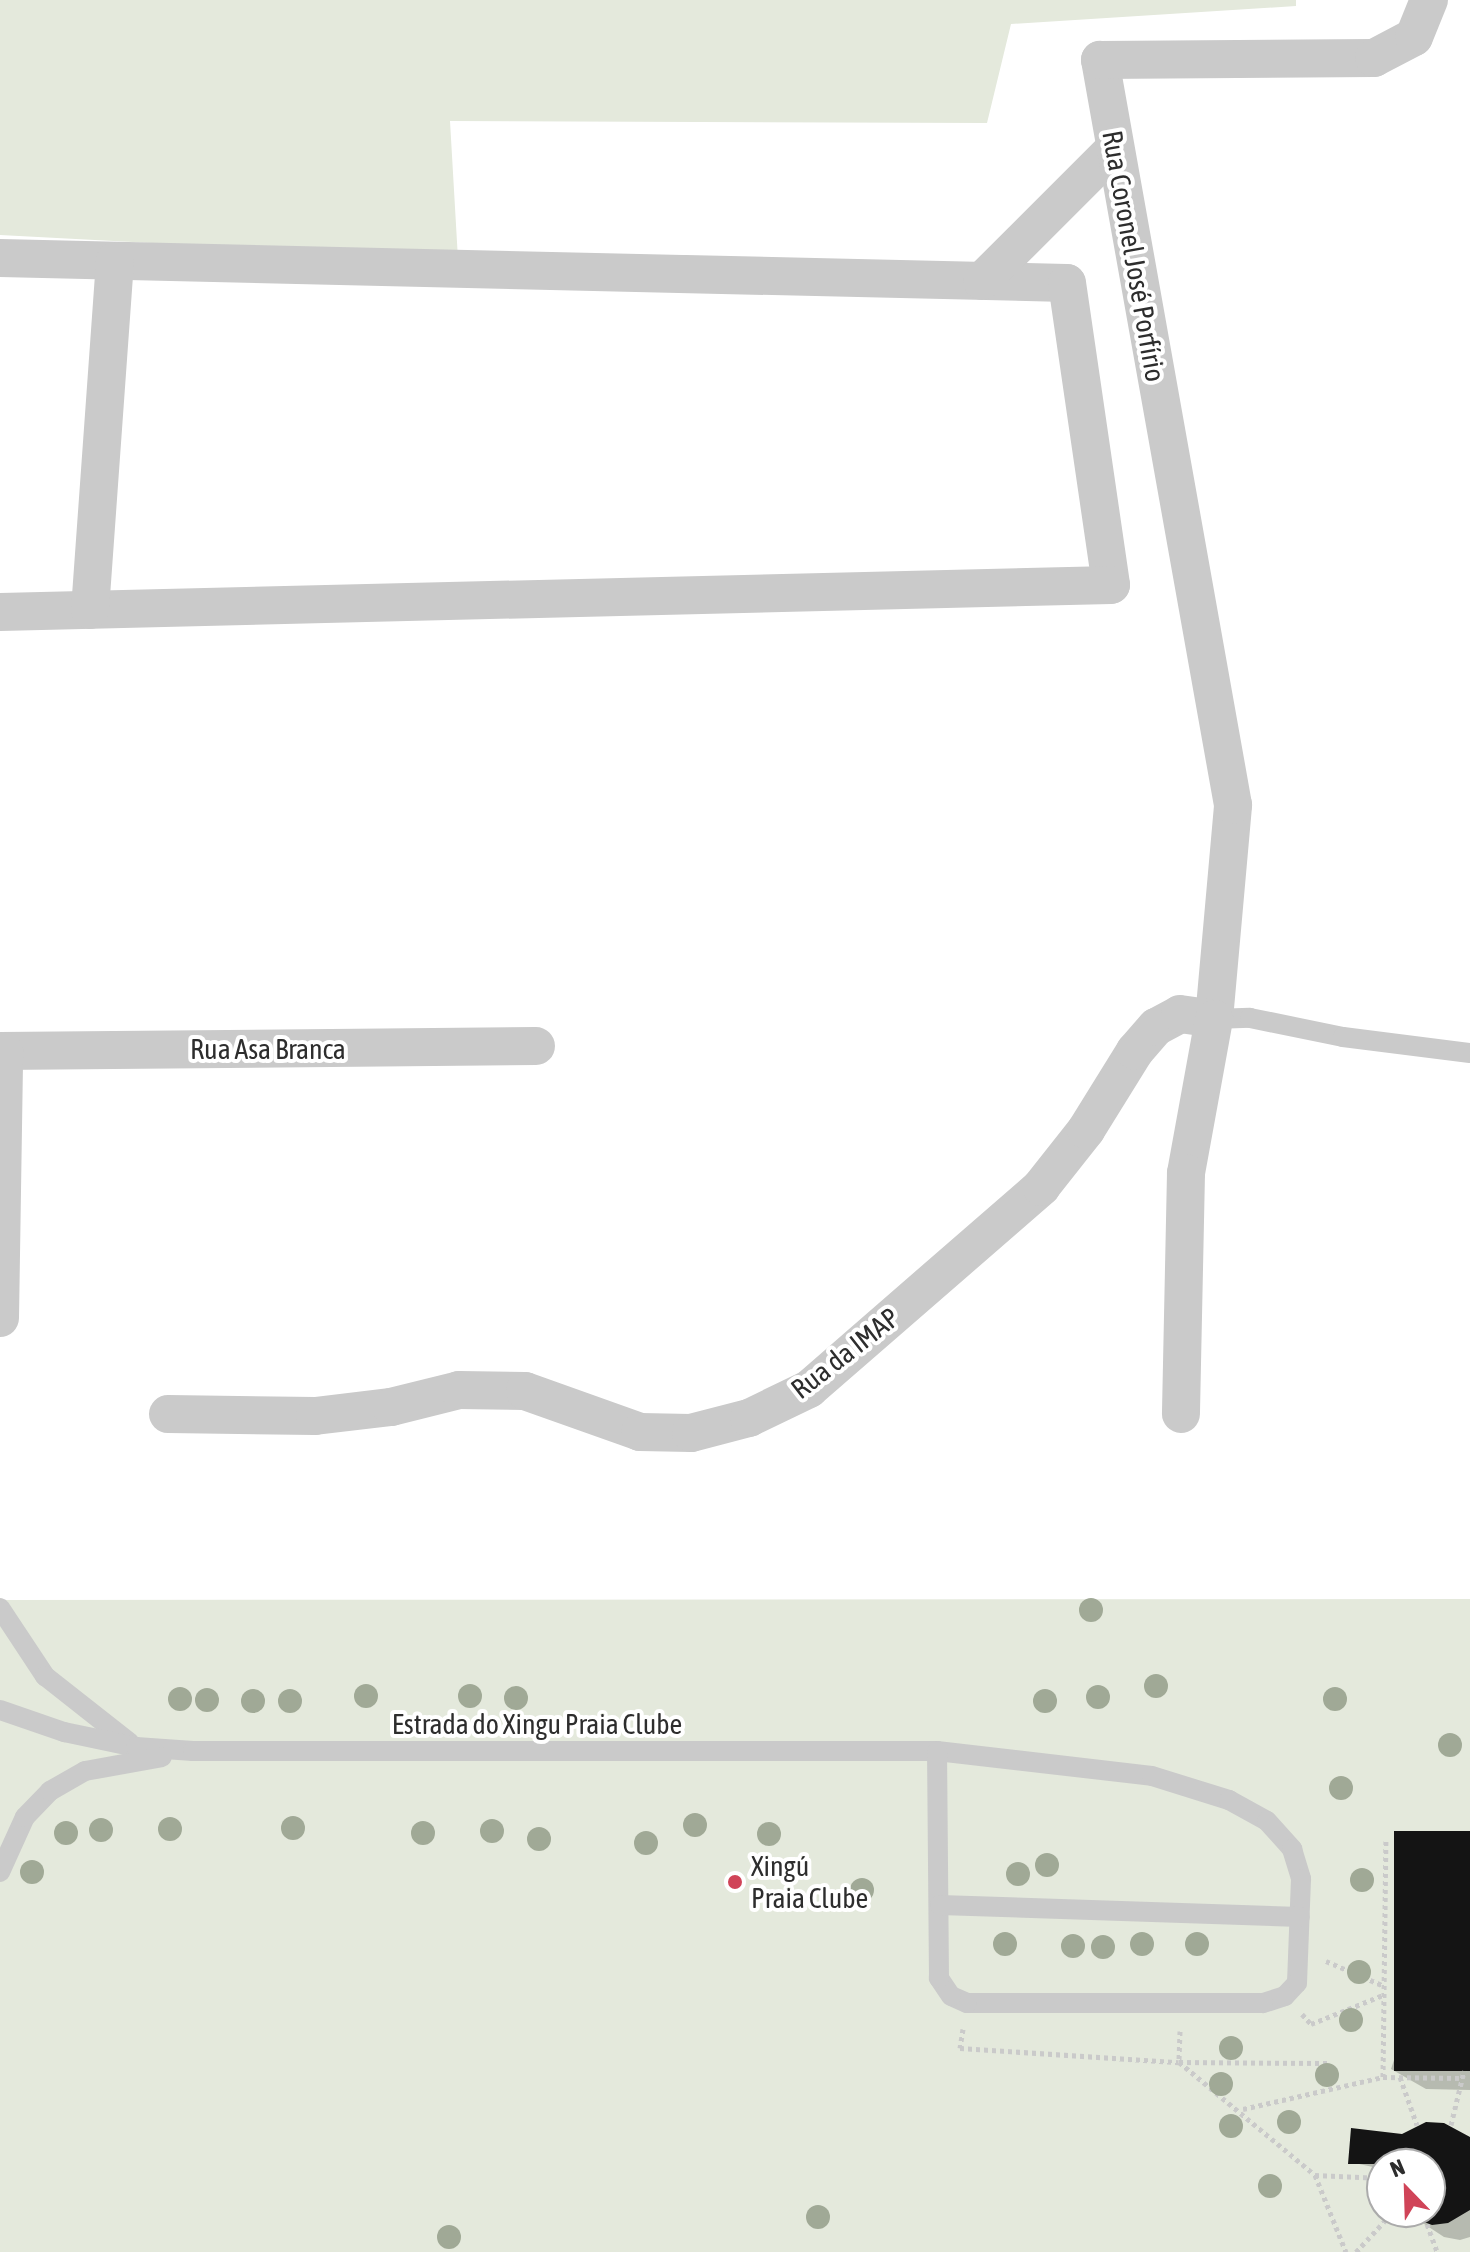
<!DOCTYPE html>
<meta charset="utf-8">
<style>
body{margin:0}
#map{position:relative;width:1470px;height:2252px;overflow:hidden;background:#fff;font-family:"Asap Condensed",sans-serif}
div>[style]{position:absolute}
.green>*{inset:0;background:#e4e9dc}
.shadow>*{inset:0;background:#0003}
.building>*{inset:0;background:#141414;transform-origin:0 0}
.path>*{height:5px;margin-top:-2.5px;transform-origin:0;background:repeating-linear-gradient(90deg,#cacaca 0 4px,transparent 0 8px)}
.lane>*{height:20px;margin:-10px;padding:0 10px;transform-origin:10px;border-radius:10px;background:#cacaca}
.street>*{height:38px;margin:-19px;padding:0 19px;transform-origin:19px;border-radius:19px;background:#cacaca}
.trees>*{width:24px;height:24px;margin:-12px;border-radius:50%;background:#a0a996}
.dots>*{width:22px;height:22px;translate:-50% -50%;box-sizing:border-box;border:4px solid #fff;border-radius:50%}
span{translate:-50% -50%;white-space:nowrap;text-align:center;line-height:1.15;-webkit-text-stroke:8px #fff;paint-order:stroke}
.street-label{font-size:28px;color:#2d2d2d}
.poi-label{font-size:28px;color:#2d2d2d}
.left{translate:0 -50%;text-align:left}
.north{position:absolute;left:1366px;top:2148px;width:80px;height:80px;box-sizing:border-box;background:#fff;border:2px solid #ababab;border-radius:50%;rotate:337deg;font-size:22px;font-weight:700;line-height:32px;text-align:center;color:#2d2d2d}
.north::after{content:'';display:block;margin:auto;width:28px;height:36px;background:#d04458;clip-path:polygon(50% 0,100% 100%,50% 72%,0 100%)}
</style>
<div id="map">
<div class="green">
<div style="clip-path:polygon(0 0,1296px 0,1296px 6px,1011px 24px,987px 123px,450px 121px,458px 259px,0 235px)"></div>
<div style="clip-path:polygon(evenodd,1470px 1599px,1470px 2252px,0 2252px,0 1600px,1470px 1599px,1382px 2164px,1430px 2164px,1430px 2212px,1382px 2212px,1382px 2164px)"></div>
</div>
<div class="shadow">
<div style="clip-path:polygon(1470px 1833px,1470px 2090px,1426px 2089px,1391px 2069px)"></div>
<div style="clip-path:polygon(1470px 2140px,1470px 2237px,1460px 2240px,1444px 2237px,1406px 2212px,1430px 2212px,1430px 2164px,1382px 2164px,1382px 2169px,1350px 2162px)"></div>
</div>
<div class="building">
<div style="left:1470px;top:1831px;width:240px;height:76px;rotate:90deg"></div>
<div style="clip-path:polygon(1426px 2122px,1444px 2123px,1470px 2137px,1470px 2210px,1448px 2223px,1432px 2225px,1398px 2212px,1430px 2212px,1430px 2164px,1348px 2164px,1351px 2128px,1402px 2134px)"></div>
</div>
<div class="path">
<div style="left:1326px;top:1961px;width:63px;rotate:23.3deg"></div>
<div style="left:1302px;top:2014px;width:13px;rotate:48deg"></div>
<div style="left:1311px;top:2024px;width:78px;rotate:-21.9deg"></div>
<div style="left:963px;top:2029px;width:19px;rotate:99deg"></div>
<div style="left:960px;top:2048px;width:219px;rotate:3.7deg"></div>
<div style="left:1179px;top:2062px;width:149px;rotate:0.4deg"></div>
<div style="left:1180px;top:2031px;width:31px;rotate:92deg"></div>
<div style="left:1179px;top:2062px;width:177px;rotate:39.7deg"></div>
<div style="left:1315px;top:2175px;width:83px;rotate:68.1deg"></div>
<div style="left:1383px;top:2077px;width:236px;rotate:-89.3deg"></div>
<div style="left:1400px;top:2077px;width:51px;rotate:70.5deg"></div>
<div style="left:1243px;top:2109px;width:144px;rotate:-12.9deg"></div>
<div style="left:1383px;top:2077px;width:79px;rotate:0.7deg"></div>
<div style="left:1451px;top:2125px;width:56px;rotate:-76.5deg"></div>
<div style="left:1315px;top:2175px;width:67px;rotate:2.6deg"></div>
<div style="left:1427px;top:2224px;width:30px;rotate:70deg"></div>
<div style="left:1356px;top:2252px;width:54px;rotate:-47.2deg"></div>
</div>
<div class="lane">
<div style="left:1214px;top:1019px;width:36px;rotate:-2deg"></div>
<div style="left:1250px;top:1018px;width:95px;rotate:11.5deg"></div>
<div style="left:1343px;top:1037px;width:128px;rotate:7.2deg"></div>
<div style="left:0;top:1608px;width:82px;rotate:56.5deg"></div>
<div style="left:45px;top:1676px;width:108px;rotate:38.2deg"></div>
<div style="left:0;top:1710px;width:68px;rotate:19deg"></div>
<div style="left:64px;top:1732px;width:74px;rotate:11.8deg"></div>
<div style="left:136px;top:1747px;width:57px;rotate:4deg"></div>
<div style="left:193px;top:1751px;width:744px"></div>
<div style="left:937px;top:1751px;width:216px;rotate:6.6deg"></div>
<div style="left:1152px;top:1776px;width:81px;rotate:17.3deg"></div>
<div style="left:1229px;top:1800px;width:43px;rotate:28.9deg"></div>
<div style="left:1267px;top:1821px;width:38px;rotate:48deg"></div>
<div style="left:1292px;top:1849px;width:31px;rotate:73deg"></div>
<div style="left:1301px;top:1879px;width:104px;rotate:92.2deg"></div>
<div style="left:1297px;top:1983px;width:18px;rotate:133deg"></div>
<div style="left:1285px;top:1996px;width:23px;rotate:162deg"></div>
<div style="left:1263px;top:2003px;width:296px;rotate:180deg"></div>
<div style="left:967px;top:2003px;width:17px;rotate:-156deg"></div>
<div style="left:951px;top:1996px;width:22px;rotate:-124deg"></div>
<div style="left:939px;top:1978px;width:227px;rotate:-90.5deg"></div>
<div style="left:0;top:1872px;width:60px;rotate:-65.6deg"></div>
<div style="left:25px;top:1817px;width:36px;rotate:-46deg"></div>
<div style="left:50px;top:1791px;width:40px;rotate:-29.7deg"></div>
<div style="left:85px;top:1771px;width:78px;rotate:-10.3deg"></div>
<div style="left:940px;top:1905px;width:360px;rotate:1.9deg"></div>
</div>
<div class="street">
<div style="left:0;top:258px;width:1067px;rotate:1.34deg"></div>
<div style="left:1067px;top:283px;width:305px;rotate:81.7deg"></div>
<div style="left:1111px;top:585px;width:1111px;rotate:178.61deg"></div>
<div style="left:982px;top:281px;width:188px;rotate:-45deg"></div>
<div style="left:90px;top:610px;width:350px;rotate:-85.9deg"></div>
<div style="left:1214px;top:1019px;width:215px;rotate:-84.9deg"></div>
<div style="left:1233px;top:805px;width:757px;rotate:-100.12deg"></div>
<div style="left:1100px;top:60px;width:274px;rotate:-0.4deg"></div>
<div style="left:1374px;top:58px;width:45px;rotate:-27.7deg"></div>
<div style="left:1414px;top:37px;width:40px;rotate:-68deg"></div>
<div style="left:0;top:1051px;width:536px;rotate:-0.53deg"></div>
<div style="left:0;top:1318px;width:267px;rotate:-89.1deg"></div>
<div style="left:168px;top:1414px;width:147px;rotate:0.8deg"></div>
<div style="left:315px;top:1416px;width:77px;rotate:-6.8deg"></div>
<div style="left:391px;top:1407px;width:70px;rotate:-14deg"></div>
<div style="left:459px;top:1390px;width:66px;rotate:0.9deg"></div>
<div style="left:525px;top:1391px;width:122px;rotate:19.6deg"></div>
<div style="left:640px;top:1432px;width:51px;rotate:1.1deg"></div>
<div style="left:691px;top:1433px;width:60px;rotate:-14.5deg"></div>
<div style="left:749px;top:1418px;width:67px;rotate:-25.8deg"></div>
<div style="left:809px;top:1389px;width:308px;rotate:-41deg"></div>
<div style="left:1041px;top:1187px;width:73px;rotate:-51.7deg"></div>
<div style="left:1086px;top:1130px;width:93px;rotate:-58.2deg"></div>
<div style="left:1135px;top:1051px;width:32px;rotate:-49deg"></div>
<div style="left:1156px;top:1027px;width:27px;rotate:-28deg"></div>
<div style="left:1180px;top:1014px;width:34px;rotate:8deg"></div>
<div style="left:1214px;top:1019px;width:157px;rotate:100.3deg"></div>
<div style="left:1186px;top:1173px;width:241px;rotate:91.2deg"></div>
</div>
<div class="trees">
<div style="left:1091px;top:1610px"></div>
<div style="left:1156px;top:1686px"></div>
<div style="left:366px;top:1696px"></div>
<div style="left:470px;top:1696px"></div>
<div style="left:1098px;top:1697px"></div>
<div style="left:516px;top:1698px"></div>
<div style="left:180px;top:1699px"></div>
<div style="left:1335px;top:1699px"></div>
<div style="left:207px;top:1700px"></div>
<div style="left:253px;top:1701px"></div>
<div style="left:290px;top:1701px"></div>
<div style="left:1045px;top:1701px"></div>
<div style="left:1450px;top:1745px"></div>
<div style="left:1341px;top:1788px"></div>
<div style="left:695px;top:1825px"></div>
<div style="left:293px;top:1828px"></div>
<div style="left:170px;top:1829px"></div>
<div style="left:101px;top:1830px"></div>
<div style="left:492px;top:1831px"></div>
<div style="left:66px;top:1833px"></div>
<div style="left:423px;top:1833px"></div>
<div style="left:769px;top:1834px"></div>
<div style="left:539px;top:1839px"></div>
<div style="left:646px;top:1843px"></div>
<div style="left:1047px;top:1865px"></div>
<div style="left:32px;top:1872px"></div>
<div style="left:1018px;top:1874px"></div>
<div style="left:1362px;top:1880px"></div>
<div style="left:862px;top:1890px"></div>
<div style="left:1005px;top:1944px"></div>
<div style="left:1142px;top:1944px"></div>
<div style="left:1197px;top:1944px"></div>
<div style="left:1073px;top:1946px"></div>
<div style="left:1103px;top:1947px"></div>
<div style="left:1359px;top:1972px"></div>
<div style="left:1351px;top:2020px"></div>
<div style="left:1231px;top:2048px"></div>
<div style="left:1327px;top:2075px"></div>
<div style="left:1221px;top:2084px"></div>
<div style="left:1289px;top:2122px"></div>
<div style="left:1231px;top:2126px"></div>
<div style="left:1270px;top:2186px"></div>
<div style="left:818px;top:2217px"></div>
<div style="left:449px;top:2237px"></div>
</div>
<div class="dots">
<div style="left:735px;top:1882px;background:#d04458"></div>
</div>
<div class="street-label">
<span style="left:1134px;top:256px;rotate:80deg">Rua Coronel José Porfírio</span>
<span style="left:268px;top:1049px">Rua Asa Branca</span>
<span style="left:845px;top:1353px;rotate:-38deg">Rua da IMAP</span>
<span style="left:537px;top:1724px">Estrada do Xingu Praia Clube</span>
</div>
<div class="poi-label">
<span class="left" style="left:751px;top:1882px">Xingú<br>Praia Clube</span>
</div>
<div class="north">N</div>
</div>
